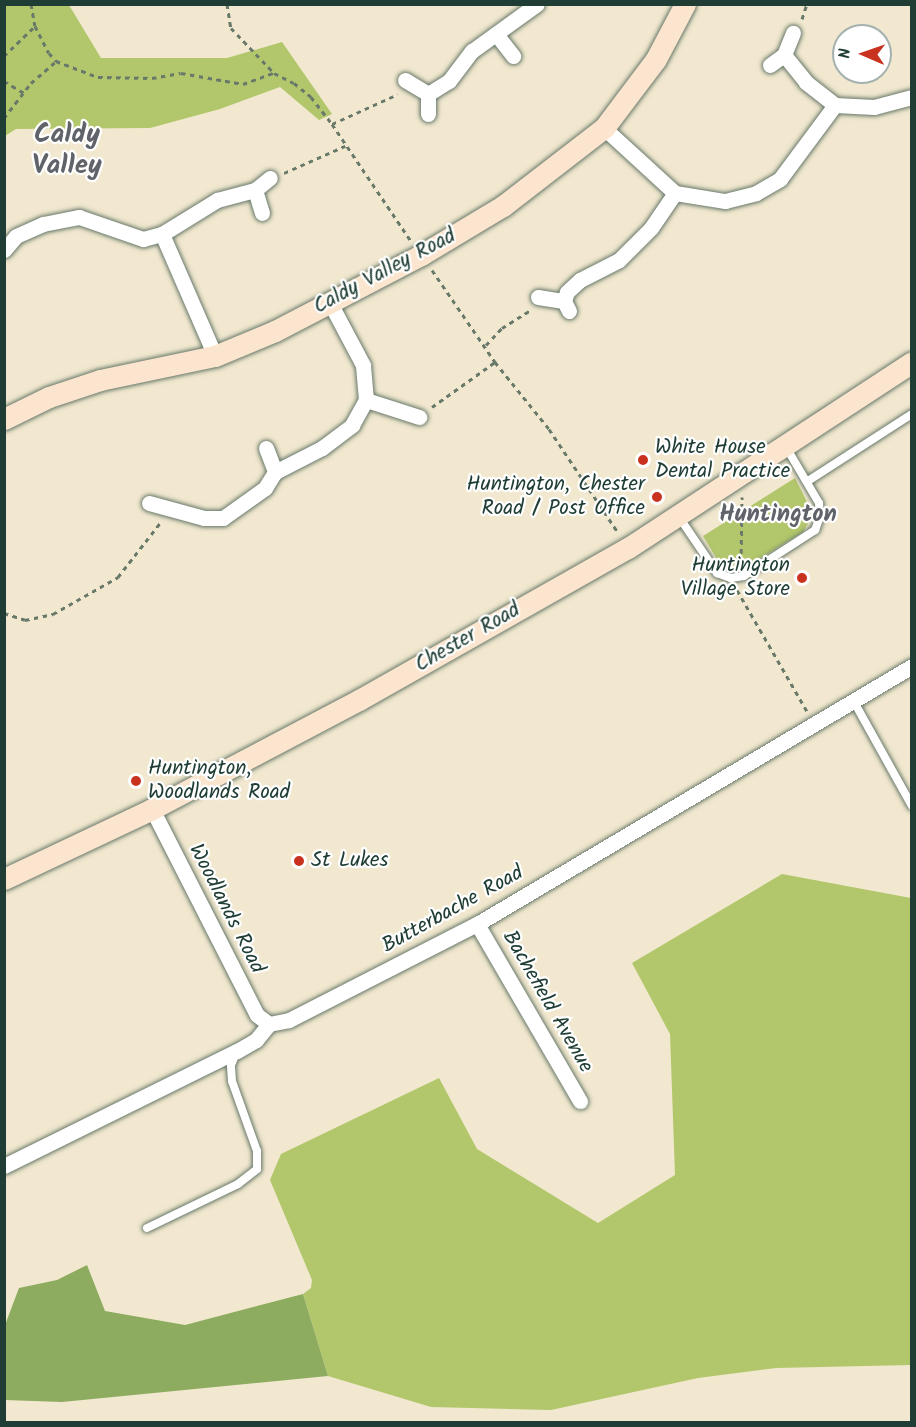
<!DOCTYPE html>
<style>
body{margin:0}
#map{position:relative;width:916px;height:1427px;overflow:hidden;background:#f1e8cf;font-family:Kalam,sans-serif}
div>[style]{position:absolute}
.green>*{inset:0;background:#b2c76b}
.forest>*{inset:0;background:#8dac5f}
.path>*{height:3px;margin-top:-1.5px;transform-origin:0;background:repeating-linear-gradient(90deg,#68796a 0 4.5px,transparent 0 9px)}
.roads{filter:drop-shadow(0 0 2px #68796a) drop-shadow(0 0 2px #68796a)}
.lane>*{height:8px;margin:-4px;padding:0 4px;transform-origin:4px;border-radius:4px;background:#fff}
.street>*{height:15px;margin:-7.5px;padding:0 7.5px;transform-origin:7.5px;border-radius:7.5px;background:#fff}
.secondary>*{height:21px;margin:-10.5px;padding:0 10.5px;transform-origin:10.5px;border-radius:10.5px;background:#fce5cf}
.dots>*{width:16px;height:16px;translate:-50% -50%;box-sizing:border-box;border:3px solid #fff;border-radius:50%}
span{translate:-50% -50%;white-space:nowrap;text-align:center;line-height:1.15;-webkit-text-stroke:4.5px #fff;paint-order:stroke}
.street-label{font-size:21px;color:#1f3d34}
.poi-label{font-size:21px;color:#1f3d34}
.left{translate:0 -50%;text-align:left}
.right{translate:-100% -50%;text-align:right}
.quarter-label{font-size:24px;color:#60646a;font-weight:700}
.district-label{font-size:27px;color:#60646a;font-weight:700}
.frame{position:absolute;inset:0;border:6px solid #1f3d34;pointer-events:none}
.north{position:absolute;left:832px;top:24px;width:60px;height:60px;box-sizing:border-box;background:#fff;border:2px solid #a5b1ae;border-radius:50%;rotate:272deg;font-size:16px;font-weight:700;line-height:24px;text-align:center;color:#1f3d34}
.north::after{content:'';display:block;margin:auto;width:21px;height:27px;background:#c8321e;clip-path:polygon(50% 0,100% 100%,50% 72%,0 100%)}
</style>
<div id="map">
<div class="green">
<div style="clip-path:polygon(5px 4px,69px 5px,101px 58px,227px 58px,282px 42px,332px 114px,319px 120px,280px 87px,220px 109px,150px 128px,16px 129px,5px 136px)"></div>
<div style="clip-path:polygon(795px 478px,810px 508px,810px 520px,803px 532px,746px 567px,720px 564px,703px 536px)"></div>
<div style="clip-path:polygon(782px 874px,911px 898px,911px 1365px,776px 1368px,698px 1378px,551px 1410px,431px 1407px,328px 1376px,303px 1294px,311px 1288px,312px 1280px,270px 1180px,281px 1154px,439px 1078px,477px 1149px,598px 1223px,675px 1175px,670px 1034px,632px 963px)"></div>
</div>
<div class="forest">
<div style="clip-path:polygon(87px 1265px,105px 1311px,185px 1325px,303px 1294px,328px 1376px,62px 1402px,5px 1400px,5px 1325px,19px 1288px,57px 1280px)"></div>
</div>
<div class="path">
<div style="left:31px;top:4px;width:22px;rotate:80deg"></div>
<div style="left:35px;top:26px;width:30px;rotate:63deg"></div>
<div style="left:49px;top:53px;width:11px;rotate:49deg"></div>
<div style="left:56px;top:61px;width:45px;rotate:20.9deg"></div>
<div style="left:98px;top:77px;width:54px;rotate:1.1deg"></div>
<div style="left:152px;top:78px;width:29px;rotate:-10deg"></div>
<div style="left:181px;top:73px;width:63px;rotate:10.1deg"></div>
<div style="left:243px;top:84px;width:33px;rotate:-20deg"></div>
<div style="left:274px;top:73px;width:22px;rotate:27deg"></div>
<div style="left:294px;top:83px;width:22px;rotate:39deg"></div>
<div style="left:311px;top:97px;width:34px;rotate:52deg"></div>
<div style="left:332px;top:124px;width:141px;rotate:56deg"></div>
<div style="left:227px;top:4px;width:24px;rotate:81deg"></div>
<div style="left:231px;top:28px;width:62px;rotate:46.3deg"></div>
<div style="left:802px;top:19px;width:16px;rotate:-72deg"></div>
<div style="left:4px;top:56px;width:43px;rotate:-44.1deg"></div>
<div style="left:4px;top:81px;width:23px;rotate:31deg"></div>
<div style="left:4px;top:118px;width:44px;rotate:-52.4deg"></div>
<div style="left:31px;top:83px;width:33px;rotate:-41deg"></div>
<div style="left:332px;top:124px;width:72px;rotate:-24.4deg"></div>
<div style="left:284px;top:173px;width:67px;rotate:-23.9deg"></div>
<div style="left:432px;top:270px;width:112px;rotate:55.6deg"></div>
<div style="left:495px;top:362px;width:86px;rotate:51.1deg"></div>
<div style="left:549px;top:429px;width:123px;rotate:56.3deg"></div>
<div style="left:486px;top:345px;width:23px;rotate:-47deg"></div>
<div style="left:502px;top:328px;width:32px;rotate:-32deg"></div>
<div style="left:432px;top:407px;width:77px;rotate:-35.5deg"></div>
<div style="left:741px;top:562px;width:65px;rotate:-89.1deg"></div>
<div style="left:737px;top:590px;width:140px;rotate:60deg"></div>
<div style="left:4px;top:613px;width:22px;rotate:18deg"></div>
<div style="left:25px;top:620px;width:29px;rotate:-12deg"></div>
<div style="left:53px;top:614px;width:75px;rotate:-29.6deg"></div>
<div style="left:118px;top:577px;width:68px;rotate:-52.1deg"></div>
</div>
<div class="roads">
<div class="lane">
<div style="left:808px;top:481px;width:124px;rotate:-32.8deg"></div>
<div style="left:679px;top:517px;width:68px;rotate:55.8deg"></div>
<div style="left:717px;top:573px;width:15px;rotate:20deg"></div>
<div style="left:731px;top:578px;width:13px;rotate:-9deg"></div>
<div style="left:744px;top:576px;width:85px;rotate:-32.9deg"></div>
<div style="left:815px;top:530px;width:14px;rotate:-69deg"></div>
<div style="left:820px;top:517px;width:14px;rotate:-94deg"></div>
<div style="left:819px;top:503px;width:65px;rotate:-120.5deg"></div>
<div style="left:853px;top:700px;width:121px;rotate:60.9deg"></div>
<div style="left:147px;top:1228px;width:101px;rotate:-25.8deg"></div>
<div style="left:238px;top:1184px;width:24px;rotate:-38deg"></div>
<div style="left:257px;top:1169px;width:18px;rotate:-90deg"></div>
<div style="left:257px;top:1151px;width:74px;rotate:-109.7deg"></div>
<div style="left:232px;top:1081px;width:16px;rotate:-94deg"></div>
<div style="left:231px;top:1065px;width:13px;rotate:-67deg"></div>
</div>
<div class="street">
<div style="left:496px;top:34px;width:28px;rotate:52deg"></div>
<div style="left:770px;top:65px;width:17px;rotate:-36deg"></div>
<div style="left:405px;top:80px;width:27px;rotate:31deg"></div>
<div style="left:428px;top:94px;width:25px;rotate:-32deg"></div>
<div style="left:449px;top:81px;width:38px;rotate:-53deg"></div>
<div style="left:472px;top:51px;width:80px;rotate:-35.9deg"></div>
<div style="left:835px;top:105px;width:39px;rotate:3deg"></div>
<div style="left:874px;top:107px;width:39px;rotate:-15deg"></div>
<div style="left:428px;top:114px;width:20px;rotate:-90deg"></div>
<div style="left:604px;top:128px;width:96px;rotate:42.5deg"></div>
<div style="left:675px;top:193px;width:51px;rotate:9.1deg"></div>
<div style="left:725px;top:201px;width:32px;rotate:-14deg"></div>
<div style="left:756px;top:193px;width:28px;rotate:-30deg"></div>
<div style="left:780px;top:179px;width:92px;rotate:-53.4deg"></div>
<div style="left:835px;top:105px;width:37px;rotate:-142deg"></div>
<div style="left:806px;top:82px;width:35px;rotate:-129deg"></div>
<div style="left:784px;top:55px;width:24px;rotate:-68deg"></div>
<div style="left:255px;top:190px;width:19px;rotate:-39deg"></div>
<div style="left:162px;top:234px;width:65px;rotate:-31.7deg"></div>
<div style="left:217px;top:200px;width:39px;rotate:-15deg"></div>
<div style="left:255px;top:190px;width:24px;rotate:73deg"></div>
<div style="left:4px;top:250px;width:18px;rotate:-49deg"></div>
<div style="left:16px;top:236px;width:30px;rotate:-24deg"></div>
<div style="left:43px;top:224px;width:37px;rotate:-11deg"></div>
<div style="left:79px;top:217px;width:68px;rotate:19deg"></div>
<div style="left:143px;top:239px;width:20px;rotate:-15deg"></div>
<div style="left:162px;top:234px;width:133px;rotate:66.5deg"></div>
<div style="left:538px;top:297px;width:26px;rotate:9deg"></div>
<div style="left:569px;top:311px;width:11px;rotate:-117deg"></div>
<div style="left:564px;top:301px;width:9px;rotate:-72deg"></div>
<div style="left:567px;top:292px;width:18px;rotate:-43deg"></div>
<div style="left:580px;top:280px;width:44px;rotate:-27.1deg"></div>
<div style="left:619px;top:260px;width:45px;rotate:-45deg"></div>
<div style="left:651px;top:228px;width:42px;rotate:-55.6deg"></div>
<div style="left:366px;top:400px;width:56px;rotate:17.8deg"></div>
<div style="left:266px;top:448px;width:26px;rotate:69deg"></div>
<div style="left:149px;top:503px;width:57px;rotate:15.3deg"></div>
<div style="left:204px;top:518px;width:19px"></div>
<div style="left:223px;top:518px;width:52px;rotate:-35.5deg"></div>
<div style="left:265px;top:488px;width:19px;rotate:-58deg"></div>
<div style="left:275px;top:472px;width:53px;rotate:-27.1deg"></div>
<div style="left:322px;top:448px;width:38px;rotate:-37deg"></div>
<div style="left:352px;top:425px;width:29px;rotate:-61deg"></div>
<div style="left:366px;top:400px;width:35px;rotate:-95deg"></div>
<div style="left:363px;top:365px;width:72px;rotate:-118deg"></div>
<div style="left:152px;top:809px;width:231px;rotate:63deg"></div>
<div style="left:257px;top:1015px;width:15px;rotate:37deg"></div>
<div style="left:477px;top:924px;width:205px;rotate:59.8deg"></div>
<div style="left:4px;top:1166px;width:260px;rotate:-26.3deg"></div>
<div style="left:237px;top:1051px;width:22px;rotate:-30deg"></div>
<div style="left:256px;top:1040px;width:21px;rotate:-51deg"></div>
<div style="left:269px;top:1024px;width:20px;rotate:-11deg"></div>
<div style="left:289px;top:1020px;width:211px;rotate:-27.1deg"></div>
<div style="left:477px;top:924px;width:506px;rotate:-30.67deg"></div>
</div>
<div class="secondary">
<div style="left:4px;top:419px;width:50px;rotate:-26.1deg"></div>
<div style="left:49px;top:397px;width:54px;rotate:-18.4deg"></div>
<div style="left:100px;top:380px;width:117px;rotate:-11.8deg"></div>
<div style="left:215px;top:356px;width:65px;rotate:-22.6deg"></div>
<div style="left:275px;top:331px;width:165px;rotate:-27.5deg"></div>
<div style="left:421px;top:255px;width:96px;rotate:-30.9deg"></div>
<div style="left:503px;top:206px;width:128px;rotate:-37.7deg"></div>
<div style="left:604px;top:128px;width:86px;rotate:-53deg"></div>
<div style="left:656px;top:59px;width:62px;rotate:-62.2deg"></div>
<div style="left:4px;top:879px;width:164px;rotate:-25.3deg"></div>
<div style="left:152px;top:809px;width:234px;rotate:-27.8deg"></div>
<div style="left:359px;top:700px;width:309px;rotate:-29.5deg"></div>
<div style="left:628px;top:548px;width:339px;rotate:-33.2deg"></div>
</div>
</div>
<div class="dots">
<div style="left:643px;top:460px;background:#c8321e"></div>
<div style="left:657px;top:497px;background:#c8321e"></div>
<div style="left:802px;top:578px;background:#c8321e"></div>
<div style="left:136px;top:781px;background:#c8321e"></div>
<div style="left:299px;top:861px;background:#c8321e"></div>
</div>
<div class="street-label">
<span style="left:385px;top:272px;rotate:-28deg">Caldy Valley Road</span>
<span style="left:468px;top:638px;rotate:-30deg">Chester Road</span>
<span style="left:226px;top:909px;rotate:63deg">Woodlands Road</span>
<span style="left:453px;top:910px;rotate:-29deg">Butterbache Road</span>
<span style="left:547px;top:1002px;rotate:60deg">Bachefield Avenue</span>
</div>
<div class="poi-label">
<span class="left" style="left:655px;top:460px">White House<br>Dental Practice</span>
<span class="right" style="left:645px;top:497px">Huntington, Chester<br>Road / Post Office</span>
<span class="right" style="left:790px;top:578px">Huntington<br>Village Store</span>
<span class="left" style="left:148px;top:781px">Huntington,<br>Woodlands Road</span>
<span class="left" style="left:311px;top:861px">St Lukes</span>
</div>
<div class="quarter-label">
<span style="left:778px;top:515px">Huntington</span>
</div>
<div class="district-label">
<span style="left:67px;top:150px">Caldy<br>Valley</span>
</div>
<div class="frame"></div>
<div class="north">N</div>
</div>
